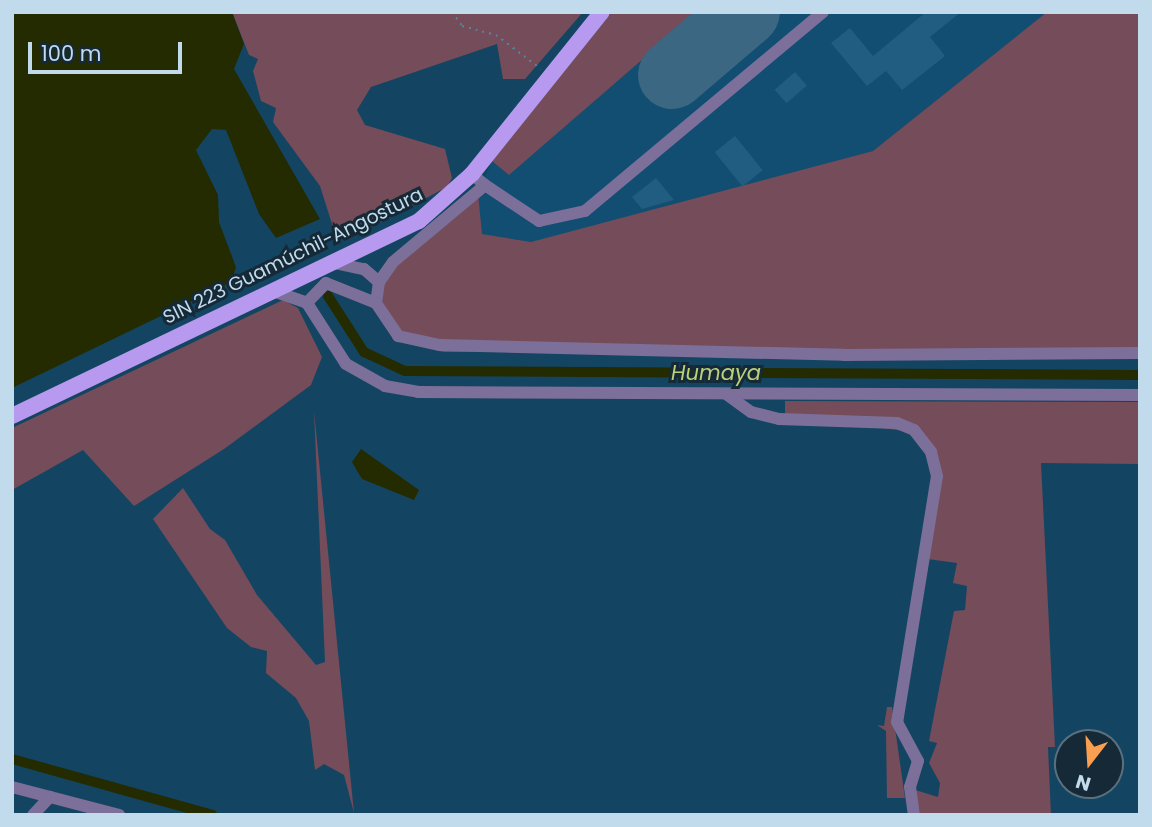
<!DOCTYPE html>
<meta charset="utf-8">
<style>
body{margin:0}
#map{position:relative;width:1152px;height:827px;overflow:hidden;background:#134562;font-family:Poppins,sans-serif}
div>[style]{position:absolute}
.built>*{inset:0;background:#114e71}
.green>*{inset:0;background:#754c59}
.water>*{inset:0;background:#242b00}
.canal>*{height:10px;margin:-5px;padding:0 5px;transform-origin:5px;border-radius:5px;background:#242b00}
.runway>*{height:68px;margin:-34px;padding:0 34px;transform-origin:34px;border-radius:34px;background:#3b6782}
.building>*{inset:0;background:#215d81;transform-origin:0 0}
.path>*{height:2px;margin-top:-1px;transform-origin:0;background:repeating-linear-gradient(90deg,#5b839b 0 2px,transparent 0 7px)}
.minor>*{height:12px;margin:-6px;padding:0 6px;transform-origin:6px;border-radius:6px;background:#7c6f99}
.major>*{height:16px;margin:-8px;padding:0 8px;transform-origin:8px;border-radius:8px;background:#b79aef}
span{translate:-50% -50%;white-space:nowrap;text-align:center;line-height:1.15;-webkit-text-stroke:6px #152937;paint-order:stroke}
.street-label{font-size:19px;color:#c2dbec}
.water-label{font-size:21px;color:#bcd078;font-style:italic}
.frame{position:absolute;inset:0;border:14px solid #c2dbec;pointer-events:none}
.north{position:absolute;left:1054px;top:729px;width:70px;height:70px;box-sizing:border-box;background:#152937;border:2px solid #5a707f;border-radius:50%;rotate:197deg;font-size:19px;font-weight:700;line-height:28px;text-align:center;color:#c2dbec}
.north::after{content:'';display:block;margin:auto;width:24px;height:32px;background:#fa9f4f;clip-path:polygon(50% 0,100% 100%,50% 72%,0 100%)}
.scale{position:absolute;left:28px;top:42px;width:154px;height:32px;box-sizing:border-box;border:4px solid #c2dbec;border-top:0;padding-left:9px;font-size:21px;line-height:24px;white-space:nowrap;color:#c2dbec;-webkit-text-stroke:5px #152937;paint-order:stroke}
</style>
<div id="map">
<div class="built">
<div style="clip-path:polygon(695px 12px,1047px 12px,873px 151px,566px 236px,531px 242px,481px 234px,478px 193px,492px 161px,509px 174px)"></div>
</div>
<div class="green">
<div style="clip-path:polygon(232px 12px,583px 12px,525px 79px,503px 79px,497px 44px,371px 87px,357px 110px,365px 125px,445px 149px,452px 178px,447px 187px,349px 239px,333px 227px,320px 186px,273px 122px,276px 108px,261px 101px,253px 71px,258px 59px,249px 55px)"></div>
<div style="clip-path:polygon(612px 12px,727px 12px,665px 66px,651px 52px,509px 175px,492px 161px)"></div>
<div style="clip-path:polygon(1047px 12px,1140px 12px,1140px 352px,443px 352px,403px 341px,381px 319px,384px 268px,478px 193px,482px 234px,531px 242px,873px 151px)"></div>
<div style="clip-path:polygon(283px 300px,298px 308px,322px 357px,311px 385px,224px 449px,134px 506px,83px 450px,12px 490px,12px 428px)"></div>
<div style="clip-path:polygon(785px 401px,1140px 402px,1140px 464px,1041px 463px,1055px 747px,1048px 747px,1051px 815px,916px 815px,912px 789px,938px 797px,940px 783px,929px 763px,937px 743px,929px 741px,954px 611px,965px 610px,967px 586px,953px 583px,957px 563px,920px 558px,934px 480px,919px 433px,785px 415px)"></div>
<div style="clip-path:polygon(314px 411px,354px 813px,344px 775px,324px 764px,315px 770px,309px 721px,296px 698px,266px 673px,267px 651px,251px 647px,227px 628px,153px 519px,183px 488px,210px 529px,225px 540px,257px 595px,316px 665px,325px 662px)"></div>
<div style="clip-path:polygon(887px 707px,892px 707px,905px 798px,887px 798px,886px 731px,877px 725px,884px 726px)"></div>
</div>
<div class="water">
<div style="clip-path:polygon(12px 12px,232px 12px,244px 44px,234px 69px,320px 219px,276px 238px,259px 214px,226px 130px,212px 129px,196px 150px,218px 195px,219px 222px,236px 267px,231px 282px,12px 388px)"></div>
<div style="clip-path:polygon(361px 449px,419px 490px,414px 500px,362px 479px,352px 462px)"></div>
</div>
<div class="canal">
<div style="left:328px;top:296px;width:67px;rotate:57.3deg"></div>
<div style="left:364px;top:352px;width:45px;rotate:24.9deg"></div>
<div style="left:405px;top:371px;width:735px;rotate:0.31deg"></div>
<div style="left:12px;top:759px;width:208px;rotate:15.6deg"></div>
</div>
<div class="runway">
<div style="left:672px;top:75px;width:97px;rotate:-40.4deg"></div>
</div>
<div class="building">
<div style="clip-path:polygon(926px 12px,961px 12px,930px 37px,945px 56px,902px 90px,886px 71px,867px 86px,831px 43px,850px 28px,873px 56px)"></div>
<div style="left:795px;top:72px;width:18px;height:27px;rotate:49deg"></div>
<div style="left:735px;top:136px;width:44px;height:26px;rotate:51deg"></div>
<div style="clip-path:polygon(656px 178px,674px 200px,642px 209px,632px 197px)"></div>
</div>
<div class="path">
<div style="left:452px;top:12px;width:17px;rotate:54deg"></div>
<div style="left:462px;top:26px;width:35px;rotate:15deg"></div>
<div style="left:496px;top:35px;width:56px;rotate:37.1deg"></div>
</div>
<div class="minor">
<div style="left:485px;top:185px;width:65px;rotate:33.7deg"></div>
<div style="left:539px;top:221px;width:47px;rotate:-12.3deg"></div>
<div style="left:585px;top:211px;width:310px;rotate:-39.9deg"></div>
<div style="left:330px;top:262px;width:35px;rotate:12deg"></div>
<div style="left:364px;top:269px;width:20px;rotate:41deg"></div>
<div style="left:379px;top:282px;width:21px;rotate:98deg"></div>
<div style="left:376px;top:303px;width:40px;rotate:56deg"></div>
<div style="left:398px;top:336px;width:43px;rotate:12.1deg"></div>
<div style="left:440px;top:345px;width:404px;rotate:1.4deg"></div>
<div style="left:844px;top:355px;width:296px;rotate:-0.4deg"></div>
<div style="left:379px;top:282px;width:24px;rotate:-55deg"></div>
<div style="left:393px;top:262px;width:120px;rotate:-39.9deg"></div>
<div style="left:485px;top:185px;width:17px;rotate:-140deg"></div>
<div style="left:273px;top:291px;width:36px;rotate:19deg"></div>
<div style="left:376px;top:303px;width:54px;rotate:-158.2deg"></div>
<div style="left:326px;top:283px;width:28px;rotate:134deg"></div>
<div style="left:307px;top:303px;width:72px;rotate:57.4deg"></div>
<div style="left:346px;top:364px;width:45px;rotate:29.4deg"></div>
<div style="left:385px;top:386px;width:34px;rotate:10deg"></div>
<div style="left:418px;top:392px;width:722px;rotate:0.24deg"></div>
<div style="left:726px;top:394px;width:31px;rotate:36deg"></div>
<div style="left:751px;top:412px;width:29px;rotate:14deg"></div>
<div style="left:779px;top:419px;width:118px;rotate:1.9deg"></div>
<div style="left:897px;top:423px;width:18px;rotate:22deg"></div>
<div style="left:914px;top:430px;width:28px;rotate:52deg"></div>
<div style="left:931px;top:452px;width:25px;rotate:76deg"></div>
<div style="left:937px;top:476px;width:249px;rotate:99.2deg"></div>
<div style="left:897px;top:722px;width:44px;rotate:61.7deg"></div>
<div style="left:918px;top:761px;width:27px;rotate:107deg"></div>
<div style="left:910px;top:787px;width:28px;rotate:82deg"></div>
<div style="left:12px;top:787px;width:111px;rotate:14.7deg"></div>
<div style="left:33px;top:815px;width:25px;rotate:-47deg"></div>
</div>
<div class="major">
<div style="left:12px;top:416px;width:451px;rotate:-25.6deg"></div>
<div style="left:419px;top:221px;width:71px;rotate:-41.6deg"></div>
<div style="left:472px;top:174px;width:208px;rotate:-51.3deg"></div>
</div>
<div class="street-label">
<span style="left:293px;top:256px;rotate:-26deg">SIN 223 Guamúchil-Angostura</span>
</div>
<div class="water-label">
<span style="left:716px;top:373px">Humaya</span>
</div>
<div class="frame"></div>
<div class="north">N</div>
<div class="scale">100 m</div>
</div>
